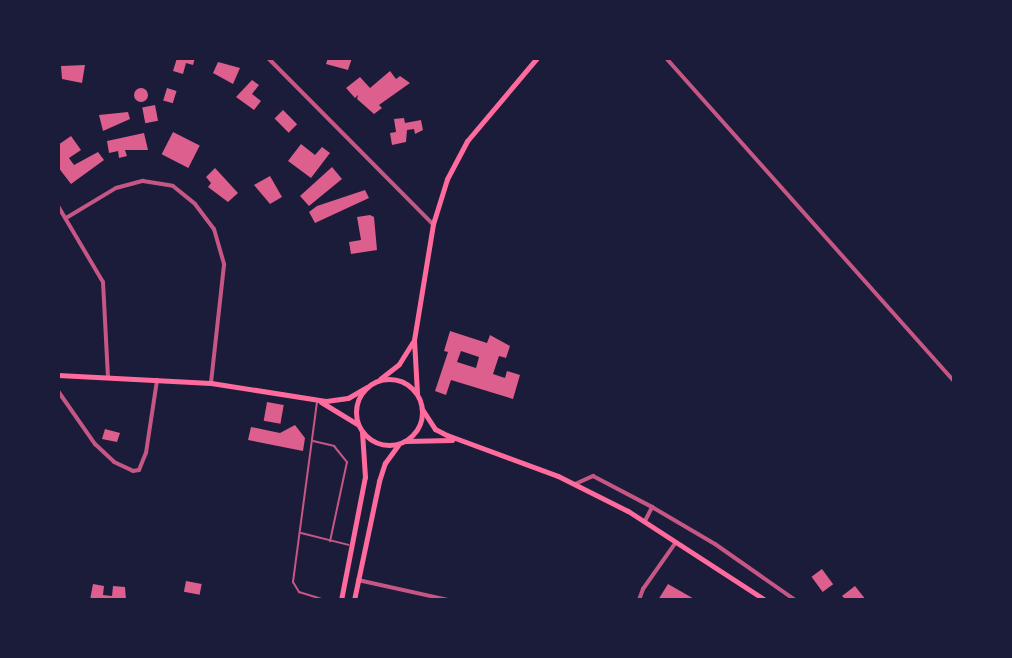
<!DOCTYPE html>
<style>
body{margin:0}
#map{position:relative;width:1012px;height:658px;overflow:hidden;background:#1b1b3a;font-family:Inter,sans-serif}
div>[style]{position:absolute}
.building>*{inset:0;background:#dd5f8e;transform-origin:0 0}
.round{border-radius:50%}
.service>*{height:2px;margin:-1px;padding:0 1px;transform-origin:1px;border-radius:1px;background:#c65784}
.minor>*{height:4px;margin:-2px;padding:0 2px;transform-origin:2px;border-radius:2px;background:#c65784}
.secondary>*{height:5px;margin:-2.5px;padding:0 2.5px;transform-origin:2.5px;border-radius:2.5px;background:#ff6b9d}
.secondary>.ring{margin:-2.5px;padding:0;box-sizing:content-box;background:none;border:5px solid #ff6b9d;border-radius:50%}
span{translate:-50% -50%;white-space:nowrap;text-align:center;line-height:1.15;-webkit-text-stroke:6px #1b1b3a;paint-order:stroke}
.frame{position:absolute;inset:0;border:60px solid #1b1b3a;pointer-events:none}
</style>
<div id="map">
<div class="building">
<div style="clip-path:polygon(177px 58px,195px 58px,193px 65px,186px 63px,183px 74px,173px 71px)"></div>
<div style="clip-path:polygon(328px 58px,352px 58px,348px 70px,326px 64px)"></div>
<div style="clip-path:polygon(218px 62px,240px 68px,233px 84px,213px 73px)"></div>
<div style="clip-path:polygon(85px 65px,82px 83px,62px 79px,61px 66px)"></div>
<div style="clip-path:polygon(390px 71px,396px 79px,400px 76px,410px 83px,379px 105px,382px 108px,374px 114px,357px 99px,358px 95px,355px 98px,346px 88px,360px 77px,370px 88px)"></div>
<div style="clip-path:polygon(252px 80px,259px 85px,252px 94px,261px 101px,254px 110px,236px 97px)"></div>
<div class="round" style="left:134px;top:88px;width:14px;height:14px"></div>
<div style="left:167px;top:88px;width:10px;height:13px;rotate:17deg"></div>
<div style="left:155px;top:105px;width:16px;height:13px;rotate:79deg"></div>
<div style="left:283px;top:110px;width:20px;height:12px;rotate:45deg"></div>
<div style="clip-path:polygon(128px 112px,130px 119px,103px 131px,99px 115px)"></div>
<div style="clip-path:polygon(404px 118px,405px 123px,421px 120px,423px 130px,415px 134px,414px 129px,407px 130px,406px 142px,392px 145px,390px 133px,396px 132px,394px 119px)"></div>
<div style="left:173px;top:132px;width:30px;height:25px;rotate:27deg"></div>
<div style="clip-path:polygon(144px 133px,148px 150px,125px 150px,127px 156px,119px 158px,118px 151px,109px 153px,107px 141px)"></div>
<div style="clip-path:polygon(71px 136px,81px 150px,69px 158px,74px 165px,98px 152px,104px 160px,71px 184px,58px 167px,58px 145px)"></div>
<div style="clip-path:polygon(301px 144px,315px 155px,322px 147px,330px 153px,311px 178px,288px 161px)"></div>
<div style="clip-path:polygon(332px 167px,342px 179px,309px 206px,300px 196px)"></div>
<div style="clip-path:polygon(215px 168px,238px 193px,228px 202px,208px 187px,211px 183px,206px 177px)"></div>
<div style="clip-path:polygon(270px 176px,282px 197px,270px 204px,254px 185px)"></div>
<div style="clip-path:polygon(365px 190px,369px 198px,315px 223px,309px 212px,317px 206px)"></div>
<div style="clip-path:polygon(370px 215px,374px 217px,377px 250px,351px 254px,349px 242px,361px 240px,357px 217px)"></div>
<div style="clip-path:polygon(evenodd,450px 331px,487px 343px,490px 335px,510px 346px,506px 358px,499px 356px,493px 374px,505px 378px,507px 371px,520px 375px,513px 399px,451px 380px,446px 395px,435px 391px,448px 352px,444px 351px,450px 331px,461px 351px,479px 357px,476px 368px,457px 362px,461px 351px)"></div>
<div style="left:267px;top:402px;width:17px;height:19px;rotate:10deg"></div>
<div style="clip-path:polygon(295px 425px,305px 438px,303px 451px,248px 440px,251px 427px,280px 433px)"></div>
<div style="clip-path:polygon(105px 429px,120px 433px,117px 442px,102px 439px)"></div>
<div style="left:822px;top:569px;width:19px;height:13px;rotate:54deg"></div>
<div style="left:186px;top:581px;width:16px;height:11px;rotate:11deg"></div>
<div style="clip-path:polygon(93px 584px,104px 586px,103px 595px,112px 596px,113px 586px,125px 587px,126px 600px,90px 600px)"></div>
<div style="clip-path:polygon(668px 584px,696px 600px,658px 600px)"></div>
<div style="clip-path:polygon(855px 586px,866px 600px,846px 600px,842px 596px)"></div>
</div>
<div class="service">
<div style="left:317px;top:402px;width:182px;rotate:97.6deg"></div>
<div style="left:293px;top:582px;width:12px;rotate:59deg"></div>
<div style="left:299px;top:592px;width:28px;rotate:17deg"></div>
<div style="left:313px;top:441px;width:22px;rotate:13deg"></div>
<div style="left:334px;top:446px;width:21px;rotate:51deg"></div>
<div style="left:347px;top:462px;width:81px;rotate:102.1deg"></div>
<div style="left:301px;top:533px;width:49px;rotate:14deg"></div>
</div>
<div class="minor">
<div style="left:268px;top:58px;width:234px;rotate:45.2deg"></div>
<div style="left:666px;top:58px;width:433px;rotate:48.3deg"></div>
<div style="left:58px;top:206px;width:88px;rotate:59.4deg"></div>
<div style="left:103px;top:282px;width:95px;rotate:87deg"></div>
<div style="left:66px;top:218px;width:58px;rotate:-31deg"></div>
<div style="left:116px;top:188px;width:28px;rotate:-15deg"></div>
<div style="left:143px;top:181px;width:30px;rotate:9deg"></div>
<div style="left:173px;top:186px;width:28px;rotate:39deg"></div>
<div style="left:195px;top:204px;width:31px;rotate:53deg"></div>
<div style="left:214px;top:229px;width:37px;rotate:74deg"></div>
<div style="left:224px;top:265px;width:119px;rotate:96.3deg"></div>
<div style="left:58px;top:391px;width:65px;rotate:55.1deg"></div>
<div style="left:95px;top:444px;width:26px;rotate:43deg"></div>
<div style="left:114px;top:462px;width:21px;rotate:25deg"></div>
<div style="left:133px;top:471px;width:6px;rotate:-9deg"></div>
<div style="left:139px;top:470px;width:18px;rotate:-68deg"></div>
<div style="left:146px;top:453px;width:74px;rotate:-81.4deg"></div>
<div style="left:575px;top:484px;width:20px;rotate:-24deg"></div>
<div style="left:593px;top:476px;width:67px;rotate:27.7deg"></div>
<div style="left:652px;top:507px;width:73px;rotate:30.4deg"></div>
<div style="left:715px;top:544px;width:98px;rotate:35deg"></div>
<div style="left:645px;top:521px;width:16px;rotate:-63deg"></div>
<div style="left:358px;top:580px;width:92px;rotate:12.5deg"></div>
<div style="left:639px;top:600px;width:12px;rotate:-70deg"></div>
<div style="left:643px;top:589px;width:57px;rotate:-54.9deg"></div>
</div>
<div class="secondary">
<div style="left:58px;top:375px;width:153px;rotate:3deg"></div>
<div style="left:211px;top:383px;width:116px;rotate:8.9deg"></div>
<div style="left:326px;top:401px;width:22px;rotate:-8deg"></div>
<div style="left:348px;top:398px;width:22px;rotate:-30deg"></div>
<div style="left:380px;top:379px;width:24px;rotate:-38deg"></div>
<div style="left:399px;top:364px;width:26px;rotate:-58deg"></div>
<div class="ring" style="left:356px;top:379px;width:61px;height:61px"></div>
<div style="left:417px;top:393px;width:53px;rotate:-93.2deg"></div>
<div style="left:414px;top:340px;width:118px;rotate:-80.7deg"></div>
<div style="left:433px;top:224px;width:47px;rotate:-72.7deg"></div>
<div style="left:447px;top:179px;width:43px;rotate:-62.2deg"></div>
<div style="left:467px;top:141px;width:109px;rotate:-49.9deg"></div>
<div style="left:321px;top:402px;width:42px;rotate:31.4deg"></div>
<div style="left:422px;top:409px;width:24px;rotate:57deg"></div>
<div style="left:435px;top:429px;width:13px;rotate:27deg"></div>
<div style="left:447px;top:435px;width:118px;rotate:20.3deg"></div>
<div style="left:558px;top:476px;width:78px;rotate:26.6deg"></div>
<div style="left:628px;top:511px;width:163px;rotate:33deg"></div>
<div style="left:406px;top:441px;width:46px;rotate:-1.2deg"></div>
<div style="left:341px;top:600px;width:125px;rotate:-79deg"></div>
<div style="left:365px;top:477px;width:45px;rotate:-93.8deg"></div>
<div style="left:354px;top:600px;width:122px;rotate:-78.1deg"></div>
<div style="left:379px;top:481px;width:19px;rotate:-72deg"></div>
<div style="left:385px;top:463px;width:22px;rotate:-54deg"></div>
</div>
<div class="frame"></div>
</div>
